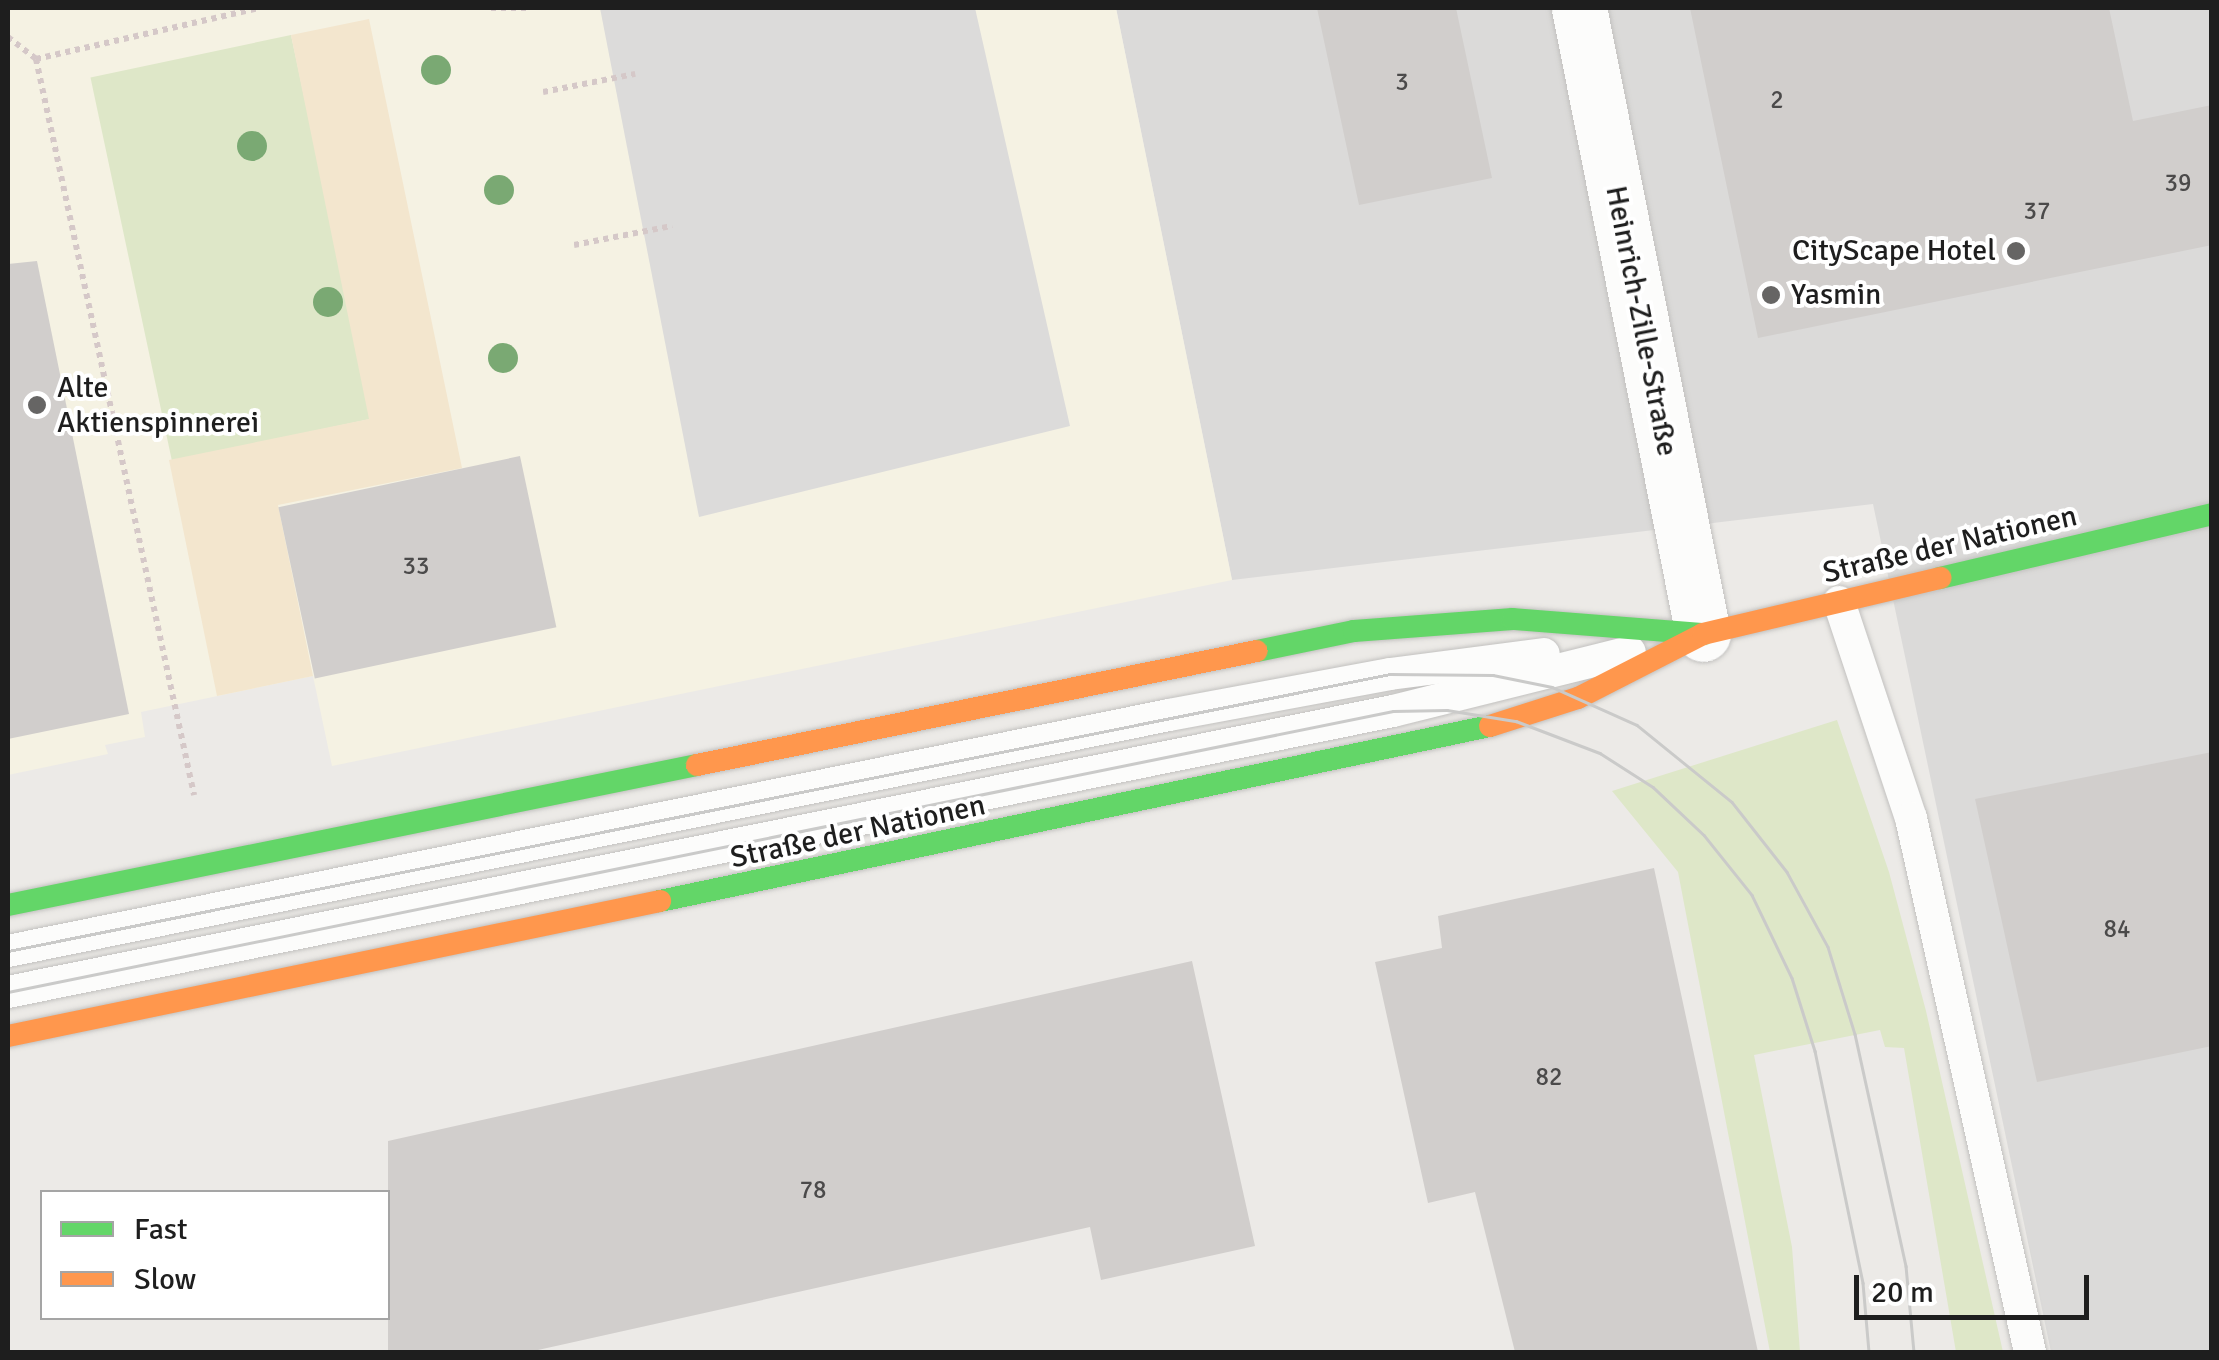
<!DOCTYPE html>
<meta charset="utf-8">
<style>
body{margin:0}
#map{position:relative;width:2219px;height:1360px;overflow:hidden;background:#eceae7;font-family:Signika,sans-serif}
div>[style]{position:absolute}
.residential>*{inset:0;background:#dbdad9}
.education>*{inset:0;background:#f5f2e3}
.grass>*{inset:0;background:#dee7c8;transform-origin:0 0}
.sand>*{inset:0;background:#f3e6ce}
.parking>*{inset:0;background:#dcdbda}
.building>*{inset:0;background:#d1cecc;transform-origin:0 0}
.path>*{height:6px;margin-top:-3px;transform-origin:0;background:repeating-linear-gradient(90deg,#d5c8c8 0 5px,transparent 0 10px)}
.roads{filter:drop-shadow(0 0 2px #c2c1bf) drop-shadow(0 0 2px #c2c1bf)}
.lane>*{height:32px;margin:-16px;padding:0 16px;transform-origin:16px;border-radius:16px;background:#fcfcfb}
.street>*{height:55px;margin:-27.5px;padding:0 27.5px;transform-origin:27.5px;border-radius:27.5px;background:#fcfcfb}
.fast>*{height:22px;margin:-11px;padding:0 11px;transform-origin:11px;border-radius:11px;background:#63d668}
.slow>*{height:22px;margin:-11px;padding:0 11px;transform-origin:11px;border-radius:11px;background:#ff974d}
.tram>*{height:2.5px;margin:-1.25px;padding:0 1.25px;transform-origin:1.25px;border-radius:1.25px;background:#cacac9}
.trees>*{width:30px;height:30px;margin:-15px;border-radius:50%;background:#7aa973}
.dots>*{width:28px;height:28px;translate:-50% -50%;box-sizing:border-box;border:5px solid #fff;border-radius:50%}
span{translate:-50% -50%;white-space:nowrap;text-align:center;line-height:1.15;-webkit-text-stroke:8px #fff;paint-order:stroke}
.number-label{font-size:25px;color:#4b4a4a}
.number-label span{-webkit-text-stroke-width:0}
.poi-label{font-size:30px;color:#1e1e1e}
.right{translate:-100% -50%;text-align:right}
.left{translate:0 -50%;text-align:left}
.street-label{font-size:30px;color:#1e1e1e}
.frame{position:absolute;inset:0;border:10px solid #1e1e1e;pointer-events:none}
.legend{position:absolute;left:40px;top:1190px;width:350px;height:130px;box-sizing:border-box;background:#fff;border:2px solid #a5a5a5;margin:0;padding:12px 18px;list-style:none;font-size:30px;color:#1e1e1e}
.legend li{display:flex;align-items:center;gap:20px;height:50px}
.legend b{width:50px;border:2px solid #a5a5a5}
.scale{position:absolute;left:1854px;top:1275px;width:235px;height:45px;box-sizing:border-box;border:5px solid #1e1e1e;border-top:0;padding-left:12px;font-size:30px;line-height:35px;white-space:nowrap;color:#1e1e1e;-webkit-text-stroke:8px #fff;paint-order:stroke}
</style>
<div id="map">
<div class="residential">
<div style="clip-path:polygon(1116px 8px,2211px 8px,2211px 1352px,2051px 1352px,1873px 504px,1232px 580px)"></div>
</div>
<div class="education">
<div style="clip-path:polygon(8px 8px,1116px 8px,1232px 580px,332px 766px,313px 676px,141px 712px,145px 737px,105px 745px,108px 754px,8px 775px)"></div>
</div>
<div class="grass">
<div style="left:291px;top:35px;width:392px;height:205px;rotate:78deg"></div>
<div style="clip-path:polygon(1837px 720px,1889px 872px,1926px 1011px,2003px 1352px,1956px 1352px,1904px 1048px,1885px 1047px,1880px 1030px,1754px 1055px,1792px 1247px,1800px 1352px,1770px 1352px,1678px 872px,1612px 791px)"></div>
</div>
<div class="sand">
<div style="clip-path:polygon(369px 19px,462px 468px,278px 505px,313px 676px,217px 696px,169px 460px,369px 419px,291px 35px)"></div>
</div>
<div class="parking">
<div style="clip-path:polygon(600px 8px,975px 8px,1070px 426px,699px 517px)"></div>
</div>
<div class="building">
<div style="clip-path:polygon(1317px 8px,1456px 8px,1492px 178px,1359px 205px)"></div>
<div style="clip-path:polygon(1690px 8px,2109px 8px,2133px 121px,2212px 105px,2212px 245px,1758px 338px)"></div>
<div style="clip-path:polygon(37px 261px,129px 714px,8px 739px,8px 264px)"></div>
<div style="left:520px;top:456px;width:175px;height:247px;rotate:78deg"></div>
<div style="clip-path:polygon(2212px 752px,2212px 1046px,2037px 1082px,1975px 799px)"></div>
<div style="clip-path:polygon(1654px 868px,1758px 1352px,1515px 1352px,1475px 1192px,1428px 1203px,1375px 962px,1442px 948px,1438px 916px)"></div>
<div style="clip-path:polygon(1192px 961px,1255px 1246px,1101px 1280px,1090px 1227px,529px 1352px,388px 1352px,388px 1141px)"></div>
</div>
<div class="path">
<div style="left:491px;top:8px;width:35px"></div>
<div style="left:8px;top:37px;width:36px;rotate:38deg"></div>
<div style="left:36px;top:59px;width:753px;rotate:77.88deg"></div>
<div style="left:36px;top:59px;width:228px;rotate:-12.9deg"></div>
<div style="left:543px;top:92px;width:94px;rotate:-11.1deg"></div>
<div style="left:574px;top:245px;width:100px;rotate:-11deg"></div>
</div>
<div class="roads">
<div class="lane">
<div style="left:1839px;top:602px;width:228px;rotate:71.6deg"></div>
<div style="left:1911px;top:818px;width:547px;rotate:77.44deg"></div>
<div style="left:8px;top:951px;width:1185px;rotate:-11.49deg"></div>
<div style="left:1169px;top:715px;width:225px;rotate:-10.5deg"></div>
<div style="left:1390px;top:674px;width:155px;rotate:-7.4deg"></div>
<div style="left:8px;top:992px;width:1413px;rotate:-11.47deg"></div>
<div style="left:1393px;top:711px;width:244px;rotate:-14deg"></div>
</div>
<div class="street">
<div style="left:1579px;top:8px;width:638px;rotate:78.8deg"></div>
</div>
<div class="fast">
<div style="left:1940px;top:578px;width:279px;rotate:-13.2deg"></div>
<div style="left:1257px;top:651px;width:99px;rotate:-11.7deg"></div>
<div style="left:1354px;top:631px;width:159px;rotate:-4.3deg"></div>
<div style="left:1513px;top:619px;width:191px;rotate:4.5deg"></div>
<div style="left:660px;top:901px;width:848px;rotate:-11.91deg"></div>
<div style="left:8px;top:905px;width:703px;rotate:-11.49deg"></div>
</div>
<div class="slow">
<div style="left:1490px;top:726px;width:92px;rotate:-17.7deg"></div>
<div style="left:1578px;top:698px;width:140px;rotate:-27.1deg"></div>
<div style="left:1703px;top:634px;width:244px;rotate:-13.3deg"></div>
<div style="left:697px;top:765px;width:571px;rotate:-11.51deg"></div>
<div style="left:8px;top:1036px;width:666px;rotate:-11.7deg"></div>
</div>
</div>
<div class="tram">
<div style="left:8px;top:951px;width:1409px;rotate:-11.33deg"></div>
<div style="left:1390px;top:674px;width:103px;rotate:0.6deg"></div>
<div style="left:1493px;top:675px;width:60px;rotate:11.5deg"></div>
<div style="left:1552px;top:687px;width:93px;rotate:24.1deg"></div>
<div style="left:1637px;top:725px;width:122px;rotate:39deg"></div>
<div style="left:1732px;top:802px;width:89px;rotate:51.8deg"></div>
<div style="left:1787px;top:872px;width:85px;rotate:61.3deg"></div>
<div style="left:1828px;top:947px;width:91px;rotate:72.8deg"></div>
<div style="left:1855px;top:1034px;width:238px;rotate:77.6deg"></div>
<div style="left:1906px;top:1266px;width:86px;rotate:84.7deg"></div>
<div style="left:8px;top:992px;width:1413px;rotate:-11.47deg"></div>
<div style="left:1393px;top:711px;width:54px;rotate:-1.1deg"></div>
<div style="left:1447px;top:710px;width:70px;rotate:9.1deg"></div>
<div style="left:1516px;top:721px;width:90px;rotate:20.9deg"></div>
<div style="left:1600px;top:753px;width:63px;rotate:32.7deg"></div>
<div style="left:1653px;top:787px;width:70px;rotate:43.3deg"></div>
<div style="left:1704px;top:835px;width:77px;rotate:51.3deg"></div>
<div style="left:1752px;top:895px;width:92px;rotate:64.3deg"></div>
<div style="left:1792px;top:978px;width:77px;rotate:72.5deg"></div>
<div style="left:1815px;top:1051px;width:237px;rotate:78.3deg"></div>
<div style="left:1863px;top:1283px;width:69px;rotate:85deg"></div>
</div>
<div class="trees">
<div style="left:436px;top:70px"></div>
<div style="left:252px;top:146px"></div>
<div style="left:499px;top:190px"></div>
<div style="left:328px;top:302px"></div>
<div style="left:503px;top:358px"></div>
</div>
<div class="dots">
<div style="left:2016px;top:251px;background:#666564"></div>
<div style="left:1771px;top:295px;background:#666564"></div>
<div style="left:37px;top:405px;background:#666564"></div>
</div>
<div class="number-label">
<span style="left:1402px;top:82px">3</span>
<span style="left:1777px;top:100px">2</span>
<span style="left:2178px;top:183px">39</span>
<span style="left:2037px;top:211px">37</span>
<span style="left:416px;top:566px">33</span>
<span style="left:2117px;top:929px">84</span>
<span style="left:1549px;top:1077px">82</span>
<span style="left:813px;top:1190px">78</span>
</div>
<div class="poi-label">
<span class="right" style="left:1996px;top:251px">CityScape Hotel</span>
<span class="left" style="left:1791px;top:295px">Yasmin</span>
<span class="left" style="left:57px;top:405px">Alte<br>Aktienspinnerei</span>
</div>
<div class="street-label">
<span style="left:1641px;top:321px;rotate:79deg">Heinrich-Zille-Straße</span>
<span style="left:1950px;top:545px;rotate:-13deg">Straße der Nationen</span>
<span style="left:858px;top:832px;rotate:-12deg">Straße der Nationen</span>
</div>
<div class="frame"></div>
<ul class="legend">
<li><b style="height:12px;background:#63d668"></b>Fast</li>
<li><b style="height:12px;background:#ff974d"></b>Slow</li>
</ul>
<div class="scale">20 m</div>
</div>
